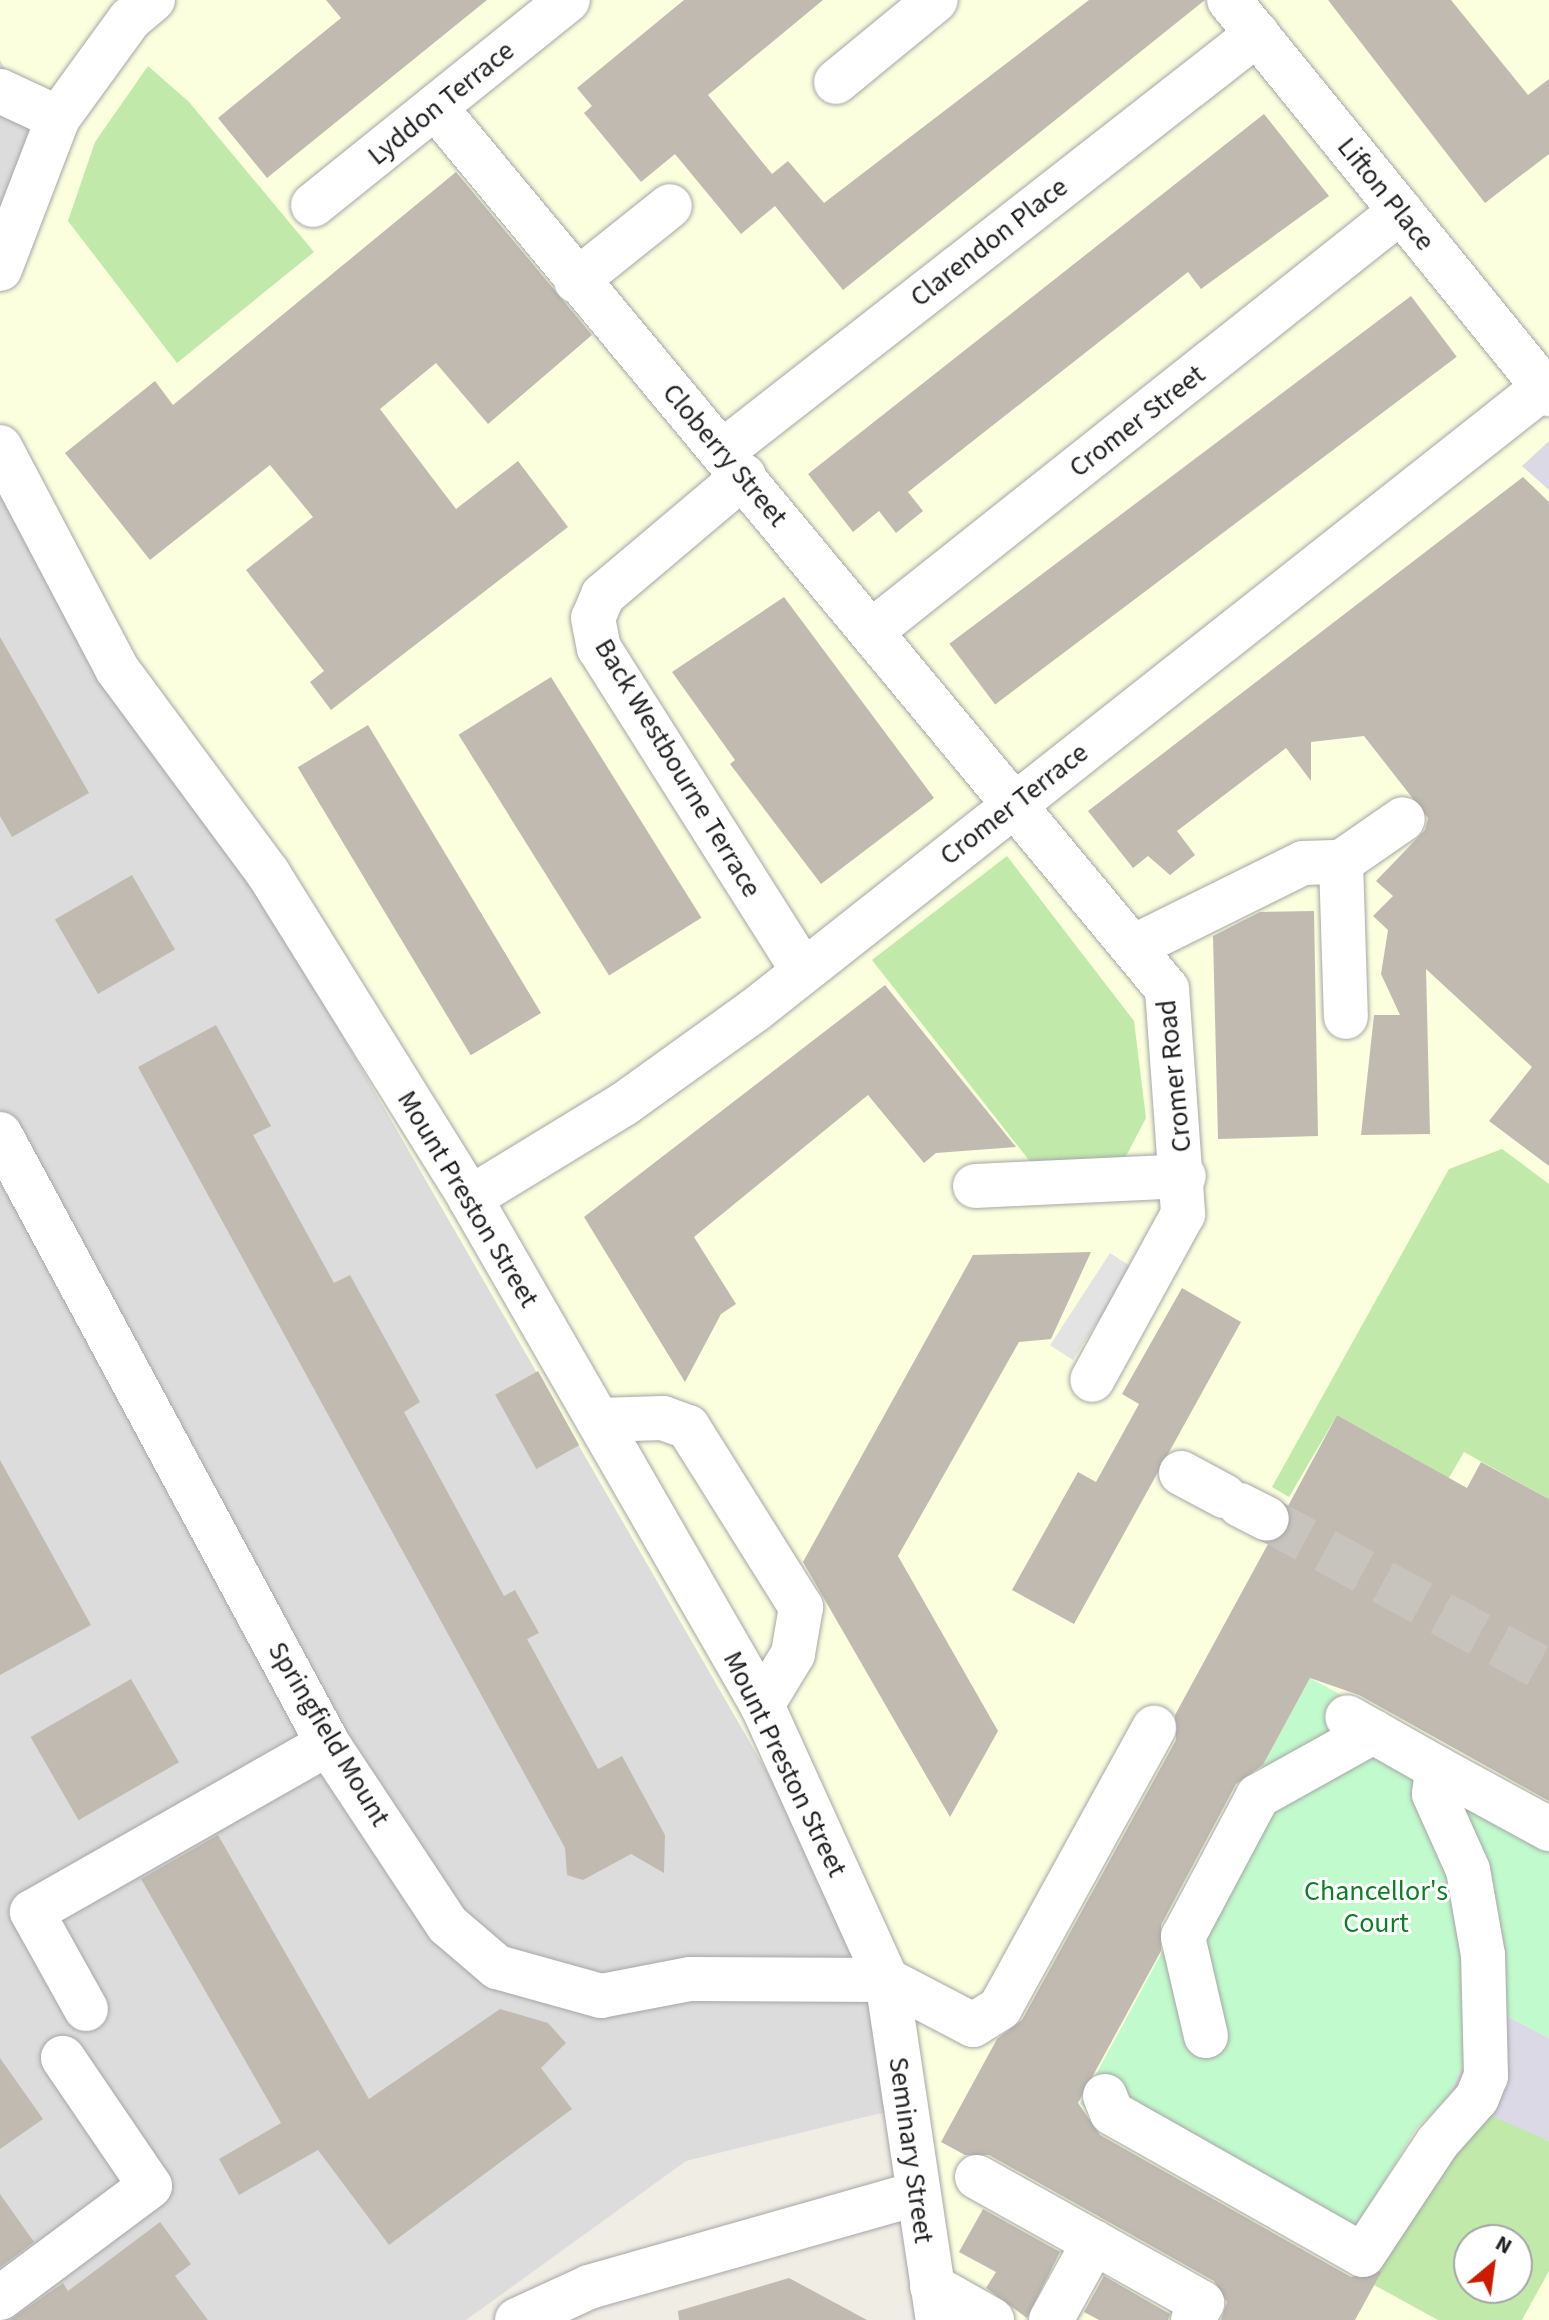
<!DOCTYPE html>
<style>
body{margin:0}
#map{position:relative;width:1549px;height:2320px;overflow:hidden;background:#f0ede5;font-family:"Source Sans 3",sans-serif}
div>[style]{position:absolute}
.residential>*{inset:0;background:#dddcdc}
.education>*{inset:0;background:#fbffde}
.grass>*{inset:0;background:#c1eaaa}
.park>*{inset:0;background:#c1facd}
.parking>*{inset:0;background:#e3e3e3;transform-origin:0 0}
.plaza>*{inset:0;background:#dbd9e5}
.building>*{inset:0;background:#c0bab1;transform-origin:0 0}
.minor-tunnel>*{height:44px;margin-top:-22px;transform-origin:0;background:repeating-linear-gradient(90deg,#c6c4bd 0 44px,transparent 0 66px)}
.roads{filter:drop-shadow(0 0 2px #a6a6a6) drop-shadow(0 0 2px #a6a6a6)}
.minor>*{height:44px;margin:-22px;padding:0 22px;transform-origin:22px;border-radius:22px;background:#fff}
span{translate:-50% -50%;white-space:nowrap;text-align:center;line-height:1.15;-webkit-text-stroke:6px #fff;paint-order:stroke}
.street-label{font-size:28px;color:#1f1f1f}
.park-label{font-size:28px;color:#0a7f24}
.north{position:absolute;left:1453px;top:2224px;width:80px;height:80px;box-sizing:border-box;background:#fff;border:2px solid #a5a5a5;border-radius:50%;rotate:29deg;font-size:22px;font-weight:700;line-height:32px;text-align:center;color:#1f1f1f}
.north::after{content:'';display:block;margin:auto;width:28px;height:36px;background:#cd1b00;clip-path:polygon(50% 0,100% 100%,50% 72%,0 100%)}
</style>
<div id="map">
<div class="residential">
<div style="clip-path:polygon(0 60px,40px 126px,791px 1708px,918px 2104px,686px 2161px,466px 2320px,0 2320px)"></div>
</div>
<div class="education">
<div style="clip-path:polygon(evenodd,0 0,1549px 0,1549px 2320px,943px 2320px,887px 1980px,0 442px,0 225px,40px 126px,0 60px,0 0,1469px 2240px,1517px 2240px,1517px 2288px,1469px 2288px,1469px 2240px)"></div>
</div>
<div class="grass">
<div style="clip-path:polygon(148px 66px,189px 102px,314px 252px,177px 363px,68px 221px,95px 142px)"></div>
<div style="clip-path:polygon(1007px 856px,1134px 1021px,1146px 1118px,1124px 1160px,1032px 1164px,872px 960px)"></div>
<div style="clip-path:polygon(1502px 1149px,1549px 1184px,1549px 1499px,1464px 1452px,1433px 1505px,1426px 1465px,1337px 1415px,1289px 1497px,1272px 1487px,1449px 1169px)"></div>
<div style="clip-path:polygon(evenodd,1485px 2116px,1503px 2116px,1549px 2141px,1549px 2271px,1522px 2320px,1438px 2320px,1365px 2280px,1434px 2166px,1485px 2116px,1469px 2240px,1517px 2240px,1517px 2288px,1469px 2288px,1469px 2240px)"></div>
</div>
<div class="park">
<div style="clip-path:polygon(1310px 1678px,1549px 1809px,1549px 2038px,1504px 2015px,1463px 2065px,1449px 2097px,1416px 2129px,1343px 2249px,1080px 2104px)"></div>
</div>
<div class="parking">
<div style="left:1110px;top:1253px;width:27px;height:110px;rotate:33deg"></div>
</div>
<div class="plaza">
<div style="clip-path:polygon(1549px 441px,1549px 490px,1522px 466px)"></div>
<div style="clip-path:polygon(1504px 2015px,1549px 2038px,1549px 2141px,1449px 2097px,1463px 2065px)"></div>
</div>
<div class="building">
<div style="clip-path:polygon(326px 0,487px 0,267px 178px,218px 118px,341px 18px)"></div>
<div style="clip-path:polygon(684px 0,823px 0,708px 95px,772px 174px,788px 161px,824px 203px,1089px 0,1205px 0,843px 290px,775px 206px,741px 234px,675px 154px,641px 182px,584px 113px,592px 106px,577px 88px)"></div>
<div style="clip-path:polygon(1328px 0,1451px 0,1528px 95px,1549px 79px,1549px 154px,1485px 203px)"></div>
<div style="clip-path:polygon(1264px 114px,1329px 196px,1201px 289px,1188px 272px,908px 492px,923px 511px,896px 533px,879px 511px,853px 532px,808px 474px)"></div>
<div style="clip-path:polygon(456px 172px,592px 335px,488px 424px,436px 363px,380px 409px,456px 509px,518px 461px,568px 527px,331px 710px,310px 682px,324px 671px,246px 570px,313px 517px,270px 465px,150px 560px,65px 453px,155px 381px,173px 405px)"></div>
<div style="left:1411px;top:296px;width:76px;height:578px;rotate:53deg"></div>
<div style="clip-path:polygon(1523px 477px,1549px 502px,1549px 1166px,1489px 1121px,1532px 1067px,1426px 969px,1430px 1134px,1361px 1135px,1374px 1015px,1400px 1015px,1381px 974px,1388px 930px,1373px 916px,1393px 896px,1376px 881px,1425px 830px,1428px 818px,1364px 736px,1311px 742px,1311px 781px,1286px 748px,1177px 831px,1195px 855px,1170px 875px,1148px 856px,1133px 868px,1088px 811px)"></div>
<div style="clip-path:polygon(784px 597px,934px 798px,821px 884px,730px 764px,735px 760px,672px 672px)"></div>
<div style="clip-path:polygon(0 637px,89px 793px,12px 837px,0 816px)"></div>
<div style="left:551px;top:677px;width:284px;height:109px;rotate:58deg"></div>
<div style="left:368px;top:725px;width:336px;height:82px;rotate:59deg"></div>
<div style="left:132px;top:875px;width:86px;height:89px;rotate:60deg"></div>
<div style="clip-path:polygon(1314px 911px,1318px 1136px,1218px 1139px,1213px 936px,1260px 912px)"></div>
<div style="clip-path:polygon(885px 985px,1016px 1147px,936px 1153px,924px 1163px,868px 1095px,694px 1237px,736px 1304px,721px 1314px,685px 1382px,584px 1217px)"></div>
<div style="clip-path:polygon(216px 1025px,271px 1126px,253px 1135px,334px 1283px,350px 1275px,420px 1402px,404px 1412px,504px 1596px,515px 1590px,539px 1633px,527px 1639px,598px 1769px,622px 1756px,665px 1835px,664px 1873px,631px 1854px,583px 1880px,567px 1875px,565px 1848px,138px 1067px)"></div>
<div style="clip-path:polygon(1091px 1252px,1051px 1339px,1019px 1342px,898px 1556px,998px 1731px,950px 1817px,803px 1562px,973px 1255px)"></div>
<div style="clip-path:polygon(1182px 1288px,1241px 1322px,1074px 1624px,1012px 1590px,1078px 1472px,1096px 1482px,1139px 1404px,1122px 1394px)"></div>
<div style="left:538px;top:1371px;width:85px;height:49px;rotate:61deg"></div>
<div style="clip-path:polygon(1337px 1415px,1467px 1488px,1481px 1462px,1549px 1499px,1549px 1801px,1359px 1695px,1310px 1678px,1263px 1765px,1236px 1784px,1161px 1925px,1161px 1951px,1078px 2103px,1100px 2135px,1351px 2277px,1382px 2271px,1355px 2320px,1221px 2320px,1227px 2302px,1214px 2281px,989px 2155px,965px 2155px,941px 2142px,997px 2039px,1022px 2020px,1176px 1740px,1175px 1715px,1268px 1544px,1289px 1531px,1288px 1506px)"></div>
<div style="clip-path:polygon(0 1460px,91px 1625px,0 1675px)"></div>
<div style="left:131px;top:1679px;width:96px;height:116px;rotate:60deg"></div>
<div style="clip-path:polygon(218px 1835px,369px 2099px,500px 2009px,548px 2023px,566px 2043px,541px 2068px,572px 2109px,389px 2245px,318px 2150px,239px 2195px,219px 2159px,281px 2123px,141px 1879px)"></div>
<div style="clip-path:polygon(0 2058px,43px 2119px,0 2149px)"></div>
<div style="clip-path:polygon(0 2194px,34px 2242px,0 2267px)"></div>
<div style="clip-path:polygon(983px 2209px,1060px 2252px,1027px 2318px,986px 2288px,996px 2272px,959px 2252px)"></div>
<div style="clip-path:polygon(160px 2222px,191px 2264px,175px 2276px,208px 2320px,10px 2320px,63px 2283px,68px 2291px)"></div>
<div style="clip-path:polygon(1104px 2276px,1170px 2314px,1168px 2320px,1099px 2320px,1084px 2312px)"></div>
<div style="clip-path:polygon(789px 2278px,867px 2320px,679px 2320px,678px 2311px)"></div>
</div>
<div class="minor-tunnel">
<div style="left:1267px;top:1519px;width:321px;rotate:28.5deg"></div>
</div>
<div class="roads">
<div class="minor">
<div style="left:1229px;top:0;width:508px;rotate:50.92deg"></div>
<div style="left:836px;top:82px;width:129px;rotate:-39.4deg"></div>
<div style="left:0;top:91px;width:64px;rotate:25deg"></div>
<div style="left:435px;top:107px;width:1146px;rotate:50.31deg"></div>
<div style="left:1167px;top:989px;width:226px;rotate:85.9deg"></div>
<div style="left:1183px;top:1214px;width:189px;rotate:118.7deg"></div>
<div style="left:313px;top:205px;width:327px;rotate:-38.8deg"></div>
<div style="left:0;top:269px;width:162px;rotate:-69deg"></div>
<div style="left:58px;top:118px;width:122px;rotate:-54deg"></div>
<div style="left:130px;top:19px;width:30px;rotate:-40deg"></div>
<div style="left:576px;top:281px;width:120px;rotate:-38.6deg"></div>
<div style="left:0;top:447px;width:251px;rotate:62.2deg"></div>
<div style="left:117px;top:669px;width:254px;rotate:53.5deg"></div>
<div style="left:268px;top:873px;width:383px;rotate:58.1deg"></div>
<div style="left:470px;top:1198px;width:585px;rotate:60.06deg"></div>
<div style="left:762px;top:1705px;width:302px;rotate:65.6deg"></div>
<div style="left:887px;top:1980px;width:344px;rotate:81.5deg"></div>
<div style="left:723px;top:451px;width:678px;rotate:-37.99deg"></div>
<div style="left:744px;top:476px;width:185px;rotate:139.8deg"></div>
<div style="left:603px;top:595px;width:25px;rotate:113deg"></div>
<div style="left:593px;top:618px;width:31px;rotate:79deg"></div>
<div style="left:599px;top:648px;width:382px;rotate:57.7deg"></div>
<div style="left:873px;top:630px;width:674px;rotate:-38.43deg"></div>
<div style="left:1341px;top:862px;width:155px;rotate:88.2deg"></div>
<div style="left:1135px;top:946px;width:187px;rotate:-26.3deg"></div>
<div style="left:1303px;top:863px;width:38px;rotate:-2deg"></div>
<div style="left:1341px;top:862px;width:75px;rotate:-34.7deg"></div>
<div style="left:0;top:1134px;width:693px;rotate:61.73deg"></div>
<div style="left:328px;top:1744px;width:217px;rotate:56.5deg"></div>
<div style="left:448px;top:1925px;width:65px;rotate:40.6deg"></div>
<div style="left:497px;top:1967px;width:108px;rotate:15.6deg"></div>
<div style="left:601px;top:1996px;width:91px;rotate:-10.8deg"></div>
<div style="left:690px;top:1979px;width:197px;rotate:0.3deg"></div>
<div style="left:887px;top:1980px;width:97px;rotate:27.6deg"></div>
<div style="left:973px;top:2025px;width:32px;rotate:-32deg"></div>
<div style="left:1000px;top:2008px;width:320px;rotate:-61.2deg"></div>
<div style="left:975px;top:1186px;width:209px;rotate:-2.7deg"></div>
<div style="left:470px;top:1198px;width:180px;rotate:-31.4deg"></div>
<div style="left:624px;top:1104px;width:161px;rotate:-35.7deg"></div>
<div style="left:755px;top:1010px;width:1004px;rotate:-38.29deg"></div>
<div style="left:599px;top:1420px;width:64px;rotate:-1.8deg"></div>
<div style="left:663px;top:1418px;width:27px;rotate:20deg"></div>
<div style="left:688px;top:1427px;width:213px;rotate:57.9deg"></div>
<div style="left:801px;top:1607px;width:48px;rotate:99.7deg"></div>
<div style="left:793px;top:1654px;width:60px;rotate:121.3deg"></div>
<div style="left:1181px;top:1473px;width:49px;rotate:28.1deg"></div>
<div style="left:1240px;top:1505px;width:30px;rotate:27deg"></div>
<div style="left:1437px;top:1768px;width:128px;rotate:28.6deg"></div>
<div style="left:86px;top:2009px;width:111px;rotate:-119.1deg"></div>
<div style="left:32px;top:1912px;width:340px;rotate:-29.6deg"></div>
<div style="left:1206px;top:2036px;width:102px;rotate:-103.1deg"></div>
<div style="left:1183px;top:1937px;width:160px;rotate:-62deg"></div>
<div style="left:1258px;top:1796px;width:132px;rotate:-29.1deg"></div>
<div style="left:1105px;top:2096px;width:18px;rotate:68deg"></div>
<div style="left:1112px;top:2113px;width:288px;rotate:29.5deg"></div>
<div style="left:1363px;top:2255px;width:134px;rotate:-56.5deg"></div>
<div style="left:1437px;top:2143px;width:60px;rotate:-48.4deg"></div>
<div style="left:1477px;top:2098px;width:24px;rotate:-68deg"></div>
<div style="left:1486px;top:2076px;width:121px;rotate:-91.4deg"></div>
<div style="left:1483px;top:1955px;width:86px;rotate:-100deg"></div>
<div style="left:1468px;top:1870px;width:83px;rotate:-114.1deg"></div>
<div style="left:1434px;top:1794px;width:26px;rotate:-83deg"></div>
<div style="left:1437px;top:1768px;width:103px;rotate:-150.5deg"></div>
<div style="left:977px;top:2177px;width:258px;rotate:29.2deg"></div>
<div style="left:1202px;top:2303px;width:19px;rotate:118deg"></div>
<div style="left:932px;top:2286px;width:69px;rotate:29.5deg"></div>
<div style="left:0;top:2298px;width:187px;rotate:-36.7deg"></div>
<div style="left:150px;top:2186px;width:155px;rotate:-124.2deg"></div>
<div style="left:517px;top:2320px;width:79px;rotate:-24.6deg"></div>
<div style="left:589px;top:2287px;width:339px;rotate:-15.9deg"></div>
<div style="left:1051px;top:2320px;width:89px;rotate:-61.1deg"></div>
</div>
</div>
<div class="street-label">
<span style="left:441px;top:103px;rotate:-39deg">Lyddon Terrace</span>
<span style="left:1386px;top:194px;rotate:51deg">Lifton Place</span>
<span style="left:989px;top:242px;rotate:-38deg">Clarendon Place</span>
<span style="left:1137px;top:421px;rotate:-38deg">Cromer Street</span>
<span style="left:725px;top:455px;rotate:50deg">Cloberry Street</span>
<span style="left:678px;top:768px;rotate:59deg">Back Westbourne Terrace</span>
<span style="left:1014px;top:804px;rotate:-38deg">Cromer Terrace</span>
<span style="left:1174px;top:1076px;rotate:-96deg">Cromer Road</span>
<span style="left:468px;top:1199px;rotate:59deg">Mount Preston Street</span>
<span style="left:329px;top:1734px;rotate:59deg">Springfield Mount</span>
<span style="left:785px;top:1764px;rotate:64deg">Mount Preston Street</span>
<span style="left:911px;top:2150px;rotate:82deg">Seminary Street</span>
</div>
<div class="park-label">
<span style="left:1376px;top:1907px">Chancellor's<br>Court</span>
</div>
<div class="north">N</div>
</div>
